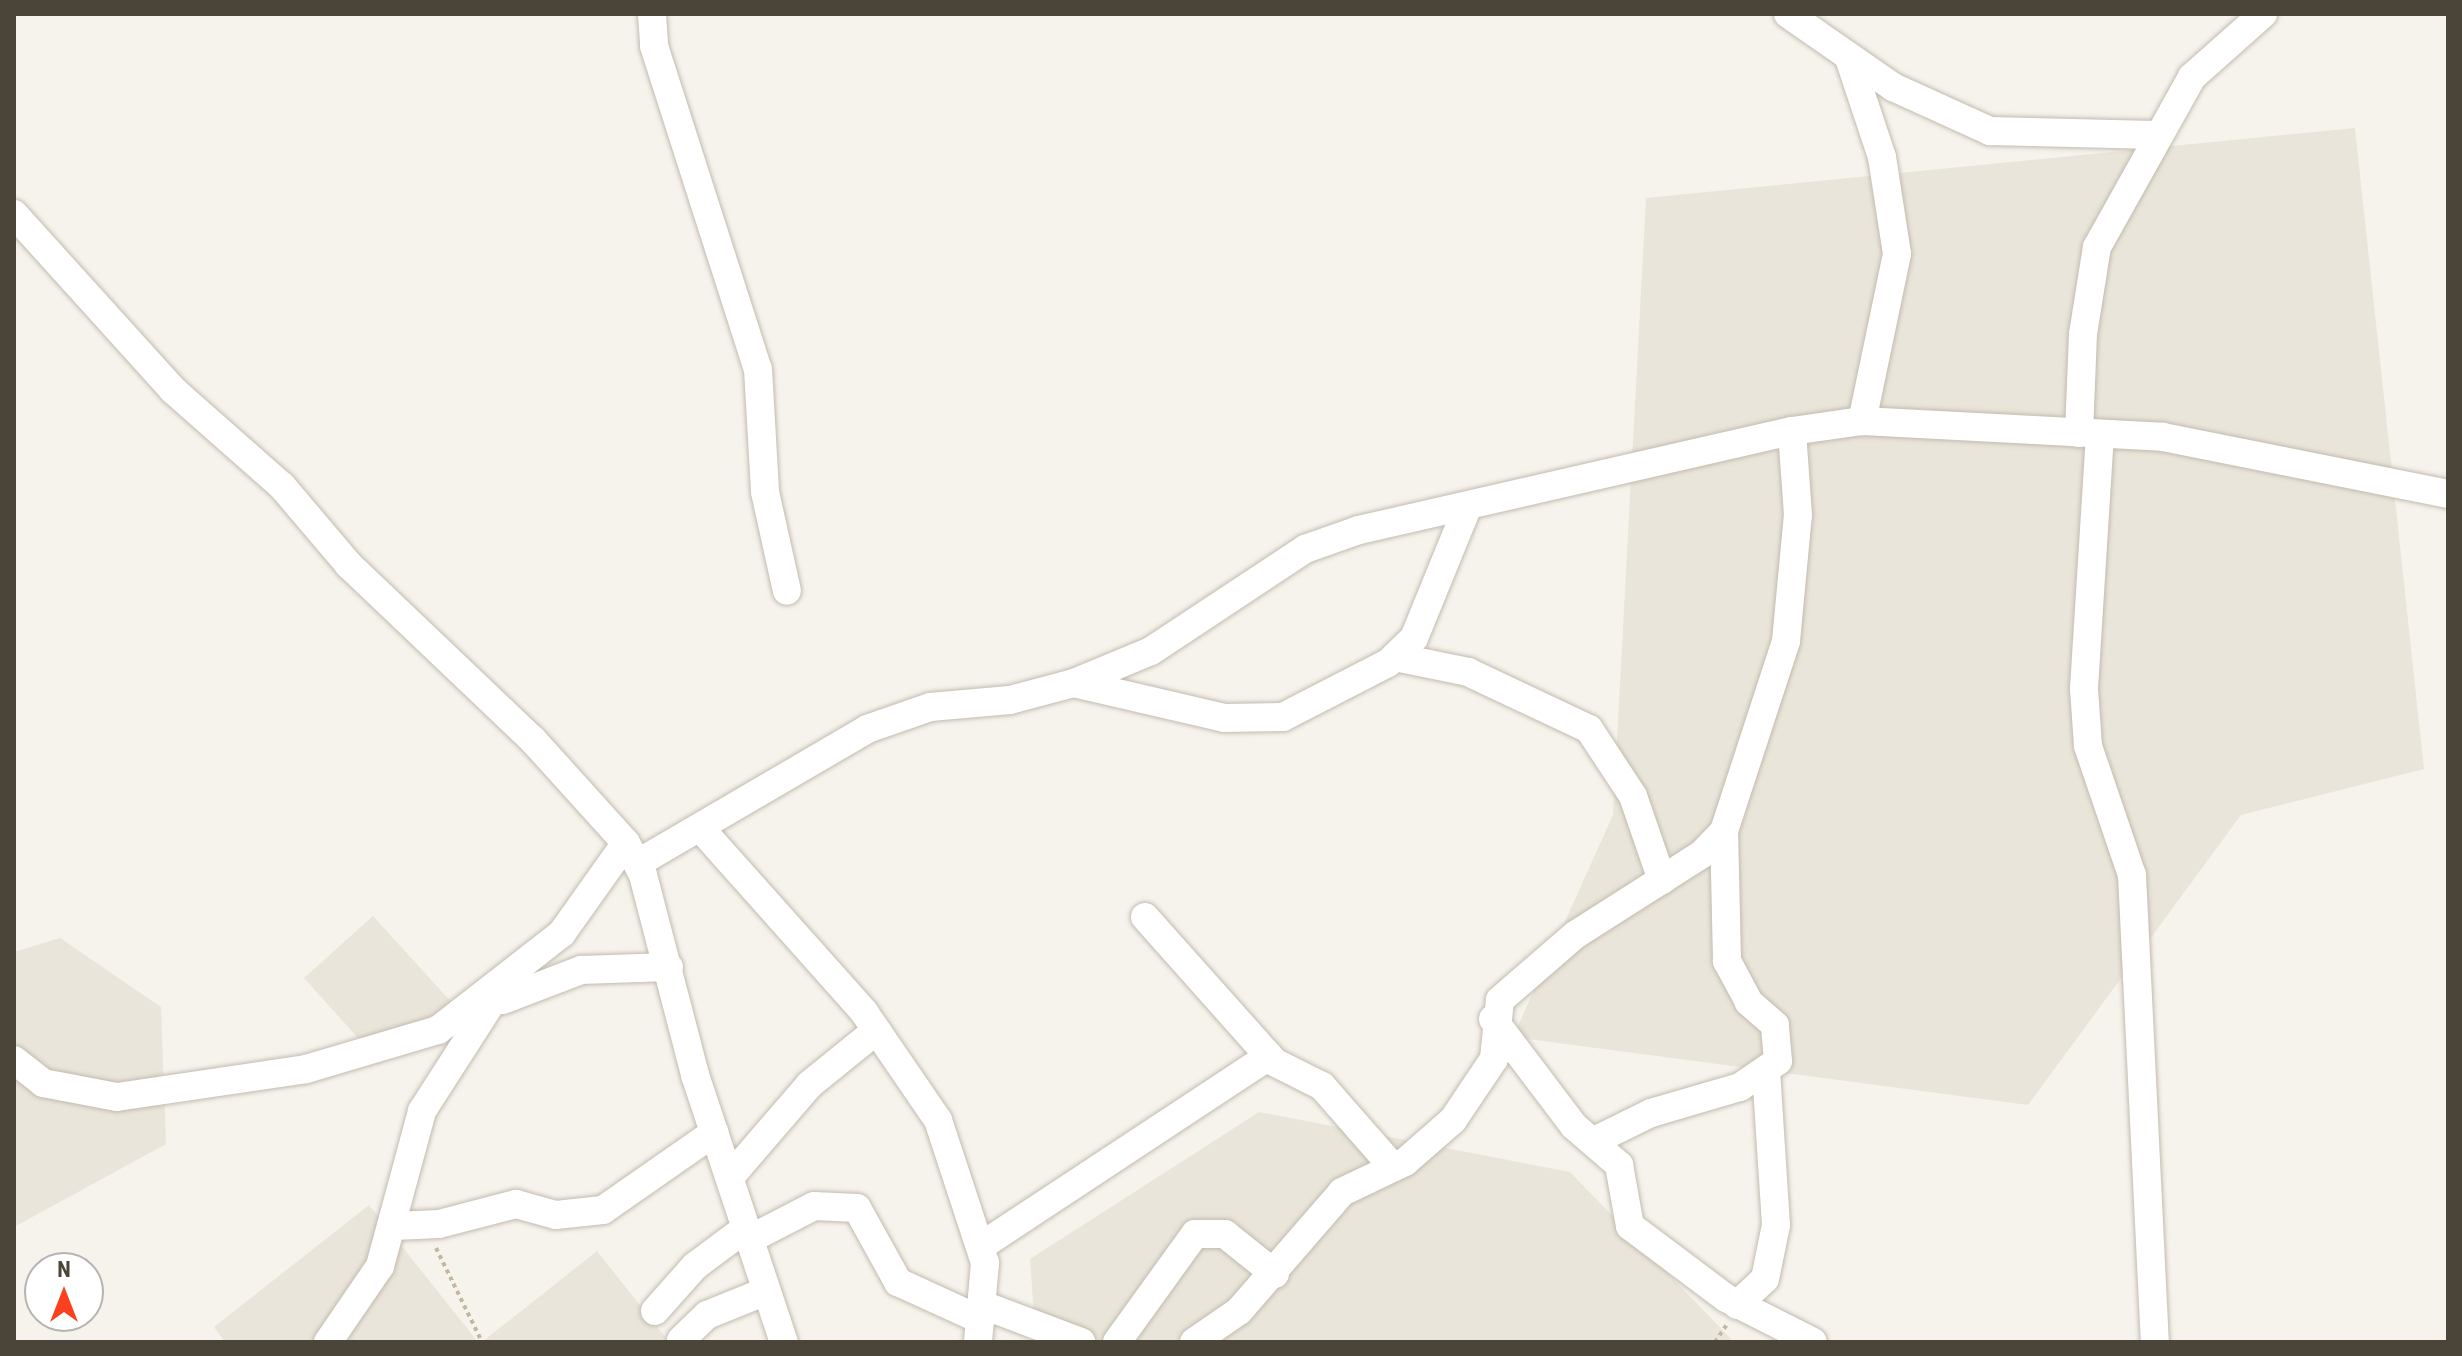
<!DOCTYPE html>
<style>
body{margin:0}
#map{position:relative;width:2462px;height:1356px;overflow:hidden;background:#f6f3ec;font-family:"Roboto Condensed",sans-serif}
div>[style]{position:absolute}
.residential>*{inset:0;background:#eae5da}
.path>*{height:4px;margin-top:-2px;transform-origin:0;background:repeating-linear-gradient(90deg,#c4b79f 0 4px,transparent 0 8px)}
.roads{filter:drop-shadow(0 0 2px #c2bbae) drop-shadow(0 0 2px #c2bbae)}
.minor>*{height:28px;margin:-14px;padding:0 14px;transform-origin:14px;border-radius:14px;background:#fff}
span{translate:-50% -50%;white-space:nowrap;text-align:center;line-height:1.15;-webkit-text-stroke:6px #fff;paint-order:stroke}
.frame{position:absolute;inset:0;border:16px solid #4b4439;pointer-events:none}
.north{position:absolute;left:24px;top:1252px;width:80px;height:80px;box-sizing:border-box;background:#fff;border:2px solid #b7b4b0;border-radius:50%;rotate:0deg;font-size:22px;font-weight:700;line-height:32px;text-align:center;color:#4b4439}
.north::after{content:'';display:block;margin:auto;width:28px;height:36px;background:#fc3f1d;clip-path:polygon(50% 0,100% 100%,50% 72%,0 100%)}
</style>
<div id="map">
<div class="residential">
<div style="clip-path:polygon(2355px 128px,2424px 769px,2241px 815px,2028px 1105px,1513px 1037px,1613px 815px,1646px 198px)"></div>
<div style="clip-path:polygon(373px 916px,454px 1005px,367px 1048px,304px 978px)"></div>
<div style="clip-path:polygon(60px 938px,161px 1007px,166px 1144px,14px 1227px,14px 952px)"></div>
<div style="clip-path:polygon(1259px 1112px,1570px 1172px,1734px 1342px,1036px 1342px,1030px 1259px)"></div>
<div style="clip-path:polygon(369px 1205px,478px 1342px,225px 1342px,214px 1327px)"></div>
<div style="clip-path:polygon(597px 1251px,669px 1342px,482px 1342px)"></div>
</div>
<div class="path">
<div style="left:436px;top:1248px;width:105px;rotate:63.9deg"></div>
<div style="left:1715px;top:1342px;width:22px;rotate:-56deg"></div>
</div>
<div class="roads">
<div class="minor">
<div style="left:652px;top:14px;width:32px;rotate:86deg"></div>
<div style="left:654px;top:46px;width:339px;rotate:72.2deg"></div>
<div style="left:758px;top:369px;width:123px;rotate:86.7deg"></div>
<div style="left:765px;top:492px;width:101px;rotate:77.5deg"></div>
<div style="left:1788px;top:14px;width:128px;rotate:34.8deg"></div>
<div style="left:1893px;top:87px;width:107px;rotate:24.4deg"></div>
<div style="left:1990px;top:131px;width:165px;rotate:1.4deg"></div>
<div style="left:1849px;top:58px;width:104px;rotate:71.6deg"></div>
<div style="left:1882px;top:157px;width:98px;rotate:81.2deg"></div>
<div style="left:1897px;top:254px;width:171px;rotate:101.8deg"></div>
<div style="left:14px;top:214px;width:237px;rotate:47.9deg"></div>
<div style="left:173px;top:390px;width:145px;rotate:41.4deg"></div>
<div style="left:282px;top:486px;width:104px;rotate:49.7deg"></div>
<div style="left:349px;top:565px;width:253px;rotate:43.6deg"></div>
<div style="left:532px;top:739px;width:140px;rotate:47.9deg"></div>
<div style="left:626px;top:843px;width:36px;rotate:62deg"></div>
<div style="left:643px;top:875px;width:207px;rotate:75.4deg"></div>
<div style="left:695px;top:1075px;width:281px;rotate:71.6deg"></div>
<div style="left:2079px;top:433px;width:99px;rotate:-87.7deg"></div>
<div style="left:2083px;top:334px;width:88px;rotate:-80.9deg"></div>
<div style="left:2097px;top:247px;width:195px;rotate:-60.8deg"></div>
<div style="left:2192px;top:77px;width:95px;rotate:-41.6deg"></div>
<div style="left:2100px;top:434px;width:256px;rotate:93.6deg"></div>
<div style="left:2084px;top:689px;width:57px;rotate:86deg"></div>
<div style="left:2088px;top:746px;width:136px;rotate:71.2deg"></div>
<div style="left:2132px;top:875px;width:468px;rotate:87.2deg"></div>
<div style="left:1395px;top:657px;width:75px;rotate:11.6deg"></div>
<div style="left:1468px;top:672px;width:134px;rotate:25.2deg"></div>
<div style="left:1589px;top:729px;width:80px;rotate:56.7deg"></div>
<div style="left:1633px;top:796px;width:89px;rotate:71deg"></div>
<div style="left:1074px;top:683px;width:154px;rotate:13.1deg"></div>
<div style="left:1224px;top:718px;width:59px;rotate:-1deg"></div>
<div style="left:1283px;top:717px;width:118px;rotate:-27.2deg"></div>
<div style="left:1388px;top:663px;width:36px;rotate:-44deg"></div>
<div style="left:1414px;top:638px;width:140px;rotate:-67.8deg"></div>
<div style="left:702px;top:830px;width:244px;rotate:48.3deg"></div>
<div style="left:864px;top:1012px;width:131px;rotate:55.6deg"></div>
<div style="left:938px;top:1120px;width:151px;rotate:71.8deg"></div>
<div style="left:985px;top:1263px;width:79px;rotate:95.1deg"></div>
<div style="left:638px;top:863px;width:265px;rotate:-30.3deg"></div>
<div style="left:867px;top:729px;width:67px;rotate:-19.2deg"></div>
<div style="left:930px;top:707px;width:80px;rotate:-5deg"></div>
<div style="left:1010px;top:700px;width:66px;rotate:-14.9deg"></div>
<div style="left:1074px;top:683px;width:83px;rotate:-22.6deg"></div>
<div style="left:1151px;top:651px;width:185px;rotate:-33.5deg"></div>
<div style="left:1305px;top:549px;width:57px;rotate:-19.4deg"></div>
<div style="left:1359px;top:530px;width:444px;rotate:-12.9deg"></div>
<div style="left:1792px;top:431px;width:71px;rotate:-8.1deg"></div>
<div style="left:1862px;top:421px;width:301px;rotate:3deg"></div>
<div style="left:2163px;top:437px;width:291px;rotate:11.3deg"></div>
<div style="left:1145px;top:917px;width:194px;rotate:48.3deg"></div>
<div style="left:1274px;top:1062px;width:54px;rotate:26.6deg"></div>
<div style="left:1322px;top:1086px;width:108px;rotate:48.8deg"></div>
<div style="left:503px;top:1000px;width:84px;rotate:-21deg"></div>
<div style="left:581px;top:970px;width:88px;rotate:-2deg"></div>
<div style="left:1493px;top:1019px;width:134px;rotate:52.9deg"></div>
<div style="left:1574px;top:1126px;width:60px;rotate:40.9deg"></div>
<div style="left:1619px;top:1165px;width:62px;rotate:79.8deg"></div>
<div style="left:1630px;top:1226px;width:120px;rotate:36.9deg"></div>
<div style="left:1726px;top:1298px;width:97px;rotate:26.8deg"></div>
<div style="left:14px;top:1060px;width:37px;rotate:38deg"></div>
<div style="left:43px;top:1083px;width:75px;rotate:10.7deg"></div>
<div style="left:117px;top:1097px;width:191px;rotate:-8.4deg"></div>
<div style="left:306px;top:1069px;width:138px;rotate:-16.5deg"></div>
<div style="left:438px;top:1030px;width:157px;rotate:-38deg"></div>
<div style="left:562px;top:933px;width:110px;rotate:-54.6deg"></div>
<div style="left:1594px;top:1141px;width:64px;rotate:-26.2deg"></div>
<div style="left:1651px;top:1113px;width:93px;rotate:-16.3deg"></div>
<div style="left:1740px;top:1087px;width:46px;rotate:-34.4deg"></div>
<div style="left:1778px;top:1061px;width:36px;rotate:-95deg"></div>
<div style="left:1775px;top:1025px;width:35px;rotate:-139deg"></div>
<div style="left:1749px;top:1002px;width:47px;rotate:-118.2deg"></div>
<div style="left:1727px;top:961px;width:130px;rotate:-91.3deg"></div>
<div style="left:730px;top:1177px;width:121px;rotate:-49.3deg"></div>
<div style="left:809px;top:1085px;width:87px;rotate:-39deg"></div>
<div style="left:394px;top:1226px;width:45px;rotate:-2.5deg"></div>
<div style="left:439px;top:1224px;width:80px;rotate:-14.6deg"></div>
<div style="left:516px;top:1204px;width:41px;rotate:15.4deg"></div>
<div style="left:556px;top:1215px;width:47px;rotate:-6.1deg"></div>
<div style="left:603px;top:1210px;width:136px;rotate:-34.9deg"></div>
<div style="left:750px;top:1239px;width:72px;rotate:-27.3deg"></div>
<div style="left:814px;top:1206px;width:43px;rotate:2.7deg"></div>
<div style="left:857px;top:1208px;width:85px;rotate:61deg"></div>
<div style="left:898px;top:1282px;width:91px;rotate:24.6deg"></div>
<div style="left:981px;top:1246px;width:345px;rotate:-33.4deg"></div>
<div style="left:983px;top:1305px;width:105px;rotate:20.7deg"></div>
<div style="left:1737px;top:1305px;width:38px;rotate:-43deg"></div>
<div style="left:1765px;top:1279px;width:55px;rotate:-78.5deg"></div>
<div style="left:1776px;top:1225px;width:153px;rotate:-93.7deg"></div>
<div style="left:655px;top:1311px;width:60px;rotate:-48.4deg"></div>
<div style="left:695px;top:1266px;width:64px;rotate:-36.7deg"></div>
<div style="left:681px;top:1340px;width:36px;rotate:-44deg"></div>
<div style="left:707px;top:1315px;width:64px;rotate:-22.1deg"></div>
<div style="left:328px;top:1342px;width:92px;rotate:-55.6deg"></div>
<div style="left:380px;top:1266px;width:161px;rotate:-74.8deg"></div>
<div style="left:422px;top:1111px;width:133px;rotate:-57.3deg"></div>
<div style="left:1117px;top:1342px;width:133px;rotate:-54.2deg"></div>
<div style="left:1195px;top:1234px;width:30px"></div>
<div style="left:1225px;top:1234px;width:64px;rotate:38.7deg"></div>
<div style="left:1194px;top:1342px;width:55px;rotate:-34.6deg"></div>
<div style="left:1239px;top:1311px;width:157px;rotate:-49.1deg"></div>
<div style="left:1342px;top:1192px;width:70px;rotate:-25.5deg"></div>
<div style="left:1405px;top:1162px;width:64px;rotate:-41.2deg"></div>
<div style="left:1453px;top:1120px;width:73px;rotate:-56.1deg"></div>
<div style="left:1494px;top:1059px;width:59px;rotate:-84.2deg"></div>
<div style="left:1500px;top:1000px;width:99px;rotate:-40.9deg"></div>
<div style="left:1575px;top:935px;width:151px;rotate:-32.5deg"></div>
<div style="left:1702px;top:854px;width:32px;rotate:-46deg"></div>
<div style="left:1724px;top:831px;width:200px;rotate:-71.9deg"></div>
<div style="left:1786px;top:641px;width:127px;rotate:-84.6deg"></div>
<div style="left:1798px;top:515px;width:84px;rotate:-94.1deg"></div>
</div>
</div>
<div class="frame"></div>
<div class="north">N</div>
</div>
